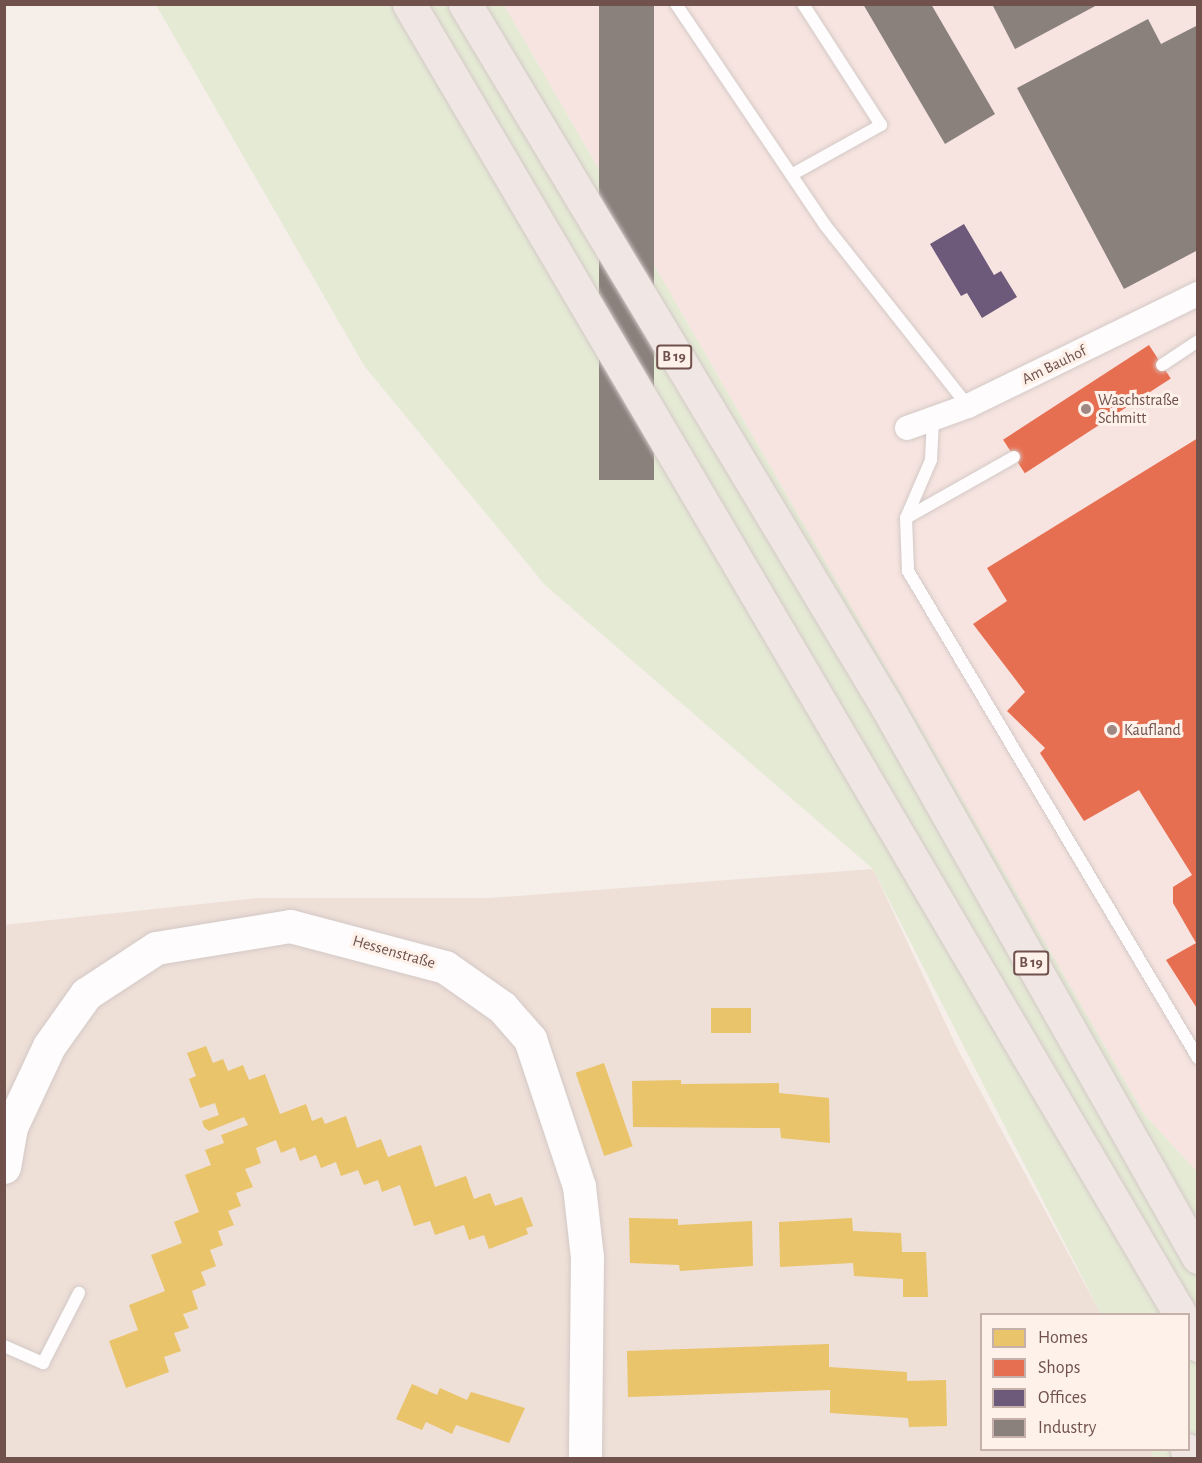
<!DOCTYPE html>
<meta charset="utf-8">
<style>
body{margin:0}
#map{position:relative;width:1202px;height:1463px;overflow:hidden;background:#f5eee9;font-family:"Alegreya Sans",sans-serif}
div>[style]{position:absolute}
.residential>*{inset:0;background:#eedfd7}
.commercial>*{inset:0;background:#f7e4e0}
.green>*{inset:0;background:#e5ead5}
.homes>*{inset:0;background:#e9c46a;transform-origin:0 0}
.shops>*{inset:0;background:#e76f51;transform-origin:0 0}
.offices>*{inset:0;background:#6d597a}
.industry>*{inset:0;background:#8a817c;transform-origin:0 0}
.roads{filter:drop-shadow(0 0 2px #d3c9c6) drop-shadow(0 0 2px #d3c9c6)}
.lane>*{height:12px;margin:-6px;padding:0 6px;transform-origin:6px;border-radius:6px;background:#fefcfc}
.street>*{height:24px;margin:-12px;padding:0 12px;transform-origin:12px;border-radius:12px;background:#fefcfc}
.secondary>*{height:33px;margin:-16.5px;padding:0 16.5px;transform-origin:16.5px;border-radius:16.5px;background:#fefcfc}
.highway>*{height:33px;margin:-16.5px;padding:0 16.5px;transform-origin:16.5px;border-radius:16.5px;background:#f0e6e4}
.dots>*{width:16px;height:16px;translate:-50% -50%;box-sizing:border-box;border:3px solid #fdf1e9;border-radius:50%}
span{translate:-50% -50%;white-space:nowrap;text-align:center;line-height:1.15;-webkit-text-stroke:6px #fdf1e9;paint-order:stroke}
.shield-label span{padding:2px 4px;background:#fdf1e9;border:2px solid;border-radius:4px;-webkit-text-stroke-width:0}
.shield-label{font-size:15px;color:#70514c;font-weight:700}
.street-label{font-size:16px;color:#70514c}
.poi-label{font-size:16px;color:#70514c}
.left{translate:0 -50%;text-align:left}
.frame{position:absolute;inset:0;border:6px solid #70514c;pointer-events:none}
.legend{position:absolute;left:980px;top:1313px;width:210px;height:138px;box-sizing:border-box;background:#fdf1e9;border:2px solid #c5b1aa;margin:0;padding:8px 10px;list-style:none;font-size:18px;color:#70514c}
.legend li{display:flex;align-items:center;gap:12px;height:30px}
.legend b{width:30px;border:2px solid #c5b1aa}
</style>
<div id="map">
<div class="residential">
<div style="clip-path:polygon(873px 869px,958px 1050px,1101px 1314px,982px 1314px,982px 1450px,1151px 1450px,1154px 1458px,5px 1458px,4px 925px,258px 898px,490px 898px)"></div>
</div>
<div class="commercial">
<div style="clip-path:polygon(504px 5px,1197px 5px,1197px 1172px,1144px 1114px)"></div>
</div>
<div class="green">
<div style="clip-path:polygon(156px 5px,504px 5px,1144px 1114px,1197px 1172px,1197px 1458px,1154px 1458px,1151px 1450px,1188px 1450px,1188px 1314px,1101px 1314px,873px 869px,545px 585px,365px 367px)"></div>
</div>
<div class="homes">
<div style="left:751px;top:1008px;width:25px;height:40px;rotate:90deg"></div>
<div style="clip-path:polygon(206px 1046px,213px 1063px,223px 1059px,228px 1071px,243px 1065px,249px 1080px,265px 1074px,280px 1114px,306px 1104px,312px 1121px,322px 1117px,325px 1124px,346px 1116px,357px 1148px,381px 1139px,388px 1157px,421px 1145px,435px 1187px,466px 1176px,474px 1199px,490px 1193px,495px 1206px,522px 1197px,533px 1226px,526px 1228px,528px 1234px,489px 1249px,484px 1235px,469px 1240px,464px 1225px,435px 1235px,430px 1221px,414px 1226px,400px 1185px,382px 1192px,378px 1180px,364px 1185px,358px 1170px,341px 1176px,336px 1162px,321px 1168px,316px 1155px,300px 1161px,295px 1147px,281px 1153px,276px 1140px,256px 1148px,261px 1163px,245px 1169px,253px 1187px,236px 1193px,241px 1206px,228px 1211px,234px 1225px,218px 1231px,223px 1245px,210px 1250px,216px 1266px,201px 1272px,206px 1285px,192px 1291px,198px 1309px,183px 1314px,189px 1328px,174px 1333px,181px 1351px,164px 1357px,169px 1372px,126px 1388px,109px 1341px,138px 1330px,129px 1305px,165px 1291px,151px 1255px,182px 1243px,174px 1222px,199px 1212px,185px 1175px,211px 1165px,205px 1150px,224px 1143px,221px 1135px,248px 1125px,244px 1117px,209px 1131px,204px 1127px,202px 1121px,219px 1115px,215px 1103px,200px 1108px,189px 1079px,196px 1076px,187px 1053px)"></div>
<div style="left:604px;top:1063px;width:88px;height:30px;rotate:71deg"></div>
<div style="clip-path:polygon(681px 1080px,681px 1084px,779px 1083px,779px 1093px,829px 1098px,830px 1143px,781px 1138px,780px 1128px,633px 1127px,632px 1081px)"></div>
<div style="clip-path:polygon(629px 1218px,678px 1219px,678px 1225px,752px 1221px,753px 1266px,680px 1271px,679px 1265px,630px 1263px)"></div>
<div style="clip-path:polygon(852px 1218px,853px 1231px,901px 1233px,902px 1252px,926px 1252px,928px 1297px,903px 1297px,903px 1279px,854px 1276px,853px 1263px,780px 1267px,779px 1222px)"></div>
<div style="clip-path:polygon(829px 1344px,829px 1367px,907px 1372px,907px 1381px,946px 1380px,947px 1426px,909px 1427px,908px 1418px,830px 1413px,830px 1390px,628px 1397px,627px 1351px)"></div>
<div style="clip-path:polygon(412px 1384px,437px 1395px,440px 1388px,467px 1400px,471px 1392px,525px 1408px,509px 1443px,456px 1425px,452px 1434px,426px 1422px,422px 1430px,396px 1419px)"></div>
</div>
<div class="shops">
<div style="left:1149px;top:345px;width:40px;height:174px;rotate:57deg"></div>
<div style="clip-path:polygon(1198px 438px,1198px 1010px,1166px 960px,1196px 943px,1173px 903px,1173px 887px,1192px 875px,1139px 790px,1084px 821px,1040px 753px,1045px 748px,1007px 711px,1025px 692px,973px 624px,1007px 601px,987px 568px)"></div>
</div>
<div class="offices">
<div style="clip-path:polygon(964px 224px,994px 275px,1001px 271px,1017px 297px,982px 318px,967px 293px,961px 296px,930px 244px)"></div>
</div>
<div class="industry">
<div style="left:599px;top:4px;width:55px;height:476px"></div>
<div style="clip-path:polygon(863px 4px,931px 4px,995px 114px,945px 144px)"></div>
<div style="clip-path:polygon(992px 4px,1099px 4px,1015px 49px)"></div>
<div style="clip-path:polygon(1148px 19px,1161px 44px,1198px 25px,1198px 250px,1124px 289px,1017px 88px)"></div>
</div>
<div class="roads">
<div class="lane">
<div style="left:676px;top:4px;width:267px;rotate:56deg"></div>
<div style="left:825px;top:225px;width:231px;rotate:51.7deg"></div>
<div style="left:793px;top:174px;width:101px;rotate:-29.1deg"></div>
<div style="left:881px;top:125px;width:144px;rotate:-122.8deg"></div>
<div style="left:1162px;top:365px;width:43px;rotate:-33.7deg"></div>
<div style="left:933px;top:419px;width:41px;rotate:92.8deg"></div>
<div style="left:931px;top:460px;width:63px;rotate:113.3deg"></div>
<div style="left:906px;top:518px;width:53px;rotate:87.8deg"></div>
<div style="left:908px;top:571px;width:567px;rotate:59.23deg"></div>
<div style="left:906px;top:518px;width:124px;rotate:-29.5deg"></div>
<div style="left:4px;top:1346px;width:43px;rotate:23.6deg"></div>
<div style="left:43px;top:1363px;width:79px;rotate:-62.8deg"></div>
</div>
<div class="street">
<div style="left:907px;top:428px;width:65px;rotate:-19.8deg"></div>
<div style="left:968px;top:406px;width:256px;rotate:-26deg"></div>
</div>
<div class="secondary">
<div style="left:4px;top:1167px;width:41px;rotate:-80.1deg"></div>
<div style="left:11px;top:1127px;width:89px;rotate:-64.9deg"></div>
<div style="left:49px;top:1046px;width:64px;rotate:-54.6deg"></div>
<div style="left:86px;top:994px;width:84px;rotate:-33.3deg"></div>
<div style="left:156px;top:948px;width:136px;rotate:-9.3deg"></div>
<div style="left:290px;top:926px;width:160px;rotate:14.8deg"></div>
<div style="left:445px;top:967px;width:70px;rotate:35.1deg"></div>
<div style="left:502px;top:1007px;width:43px;rotate:48.8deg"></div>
<div style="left:530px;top:1039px;width:155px;rotate:71.6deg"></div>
<div style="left:579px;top:1186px;width:71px;rotate:83.6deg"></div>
<div style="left:587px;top:1257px;width:201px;rotate:90.6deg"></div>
</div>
<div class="highway">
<div style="left:409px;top:4px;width:1520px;rotate:59.52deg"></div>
<div style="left:465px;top:4px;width:820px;rotate:59.02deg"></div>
<div style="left:887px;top:707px;width:632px;rotate:60.51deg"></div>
<div style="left:1188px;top:1329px;width:19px;rotate:58deg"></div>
<div style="left:1187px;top:1450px;width:8px;rotate:76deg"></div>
</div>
</div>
<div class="dots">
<div style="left:1086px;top:409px;background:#9f8883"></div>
<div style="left:1112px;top:730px;background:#9f8883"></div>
</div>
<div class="shield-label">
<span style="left:674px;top:357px">B 19</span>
<span style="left:1031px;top:963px">B 19</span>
</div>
<div class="street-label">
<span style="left:1054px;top:365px;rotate:-26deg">Am Bauhof</span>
<span style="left:394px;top:952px;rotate:16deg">Hessenstraße</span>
</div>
<div class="poi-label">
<span class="left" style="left:1098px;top:409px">Waschstraße<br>Schmitt</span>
<span class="left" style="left:1124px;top:730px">Kaufland</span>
</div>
<div class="frame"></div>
<ul class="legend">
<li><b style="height:16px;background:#e9c46a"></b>Homes</li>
<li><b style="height:16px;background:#e76f51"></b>Shops</li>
<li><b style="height:16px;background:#6d597a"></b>Offices</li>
<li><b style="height:16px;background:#8a817c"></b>Industry</li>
</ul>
</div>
